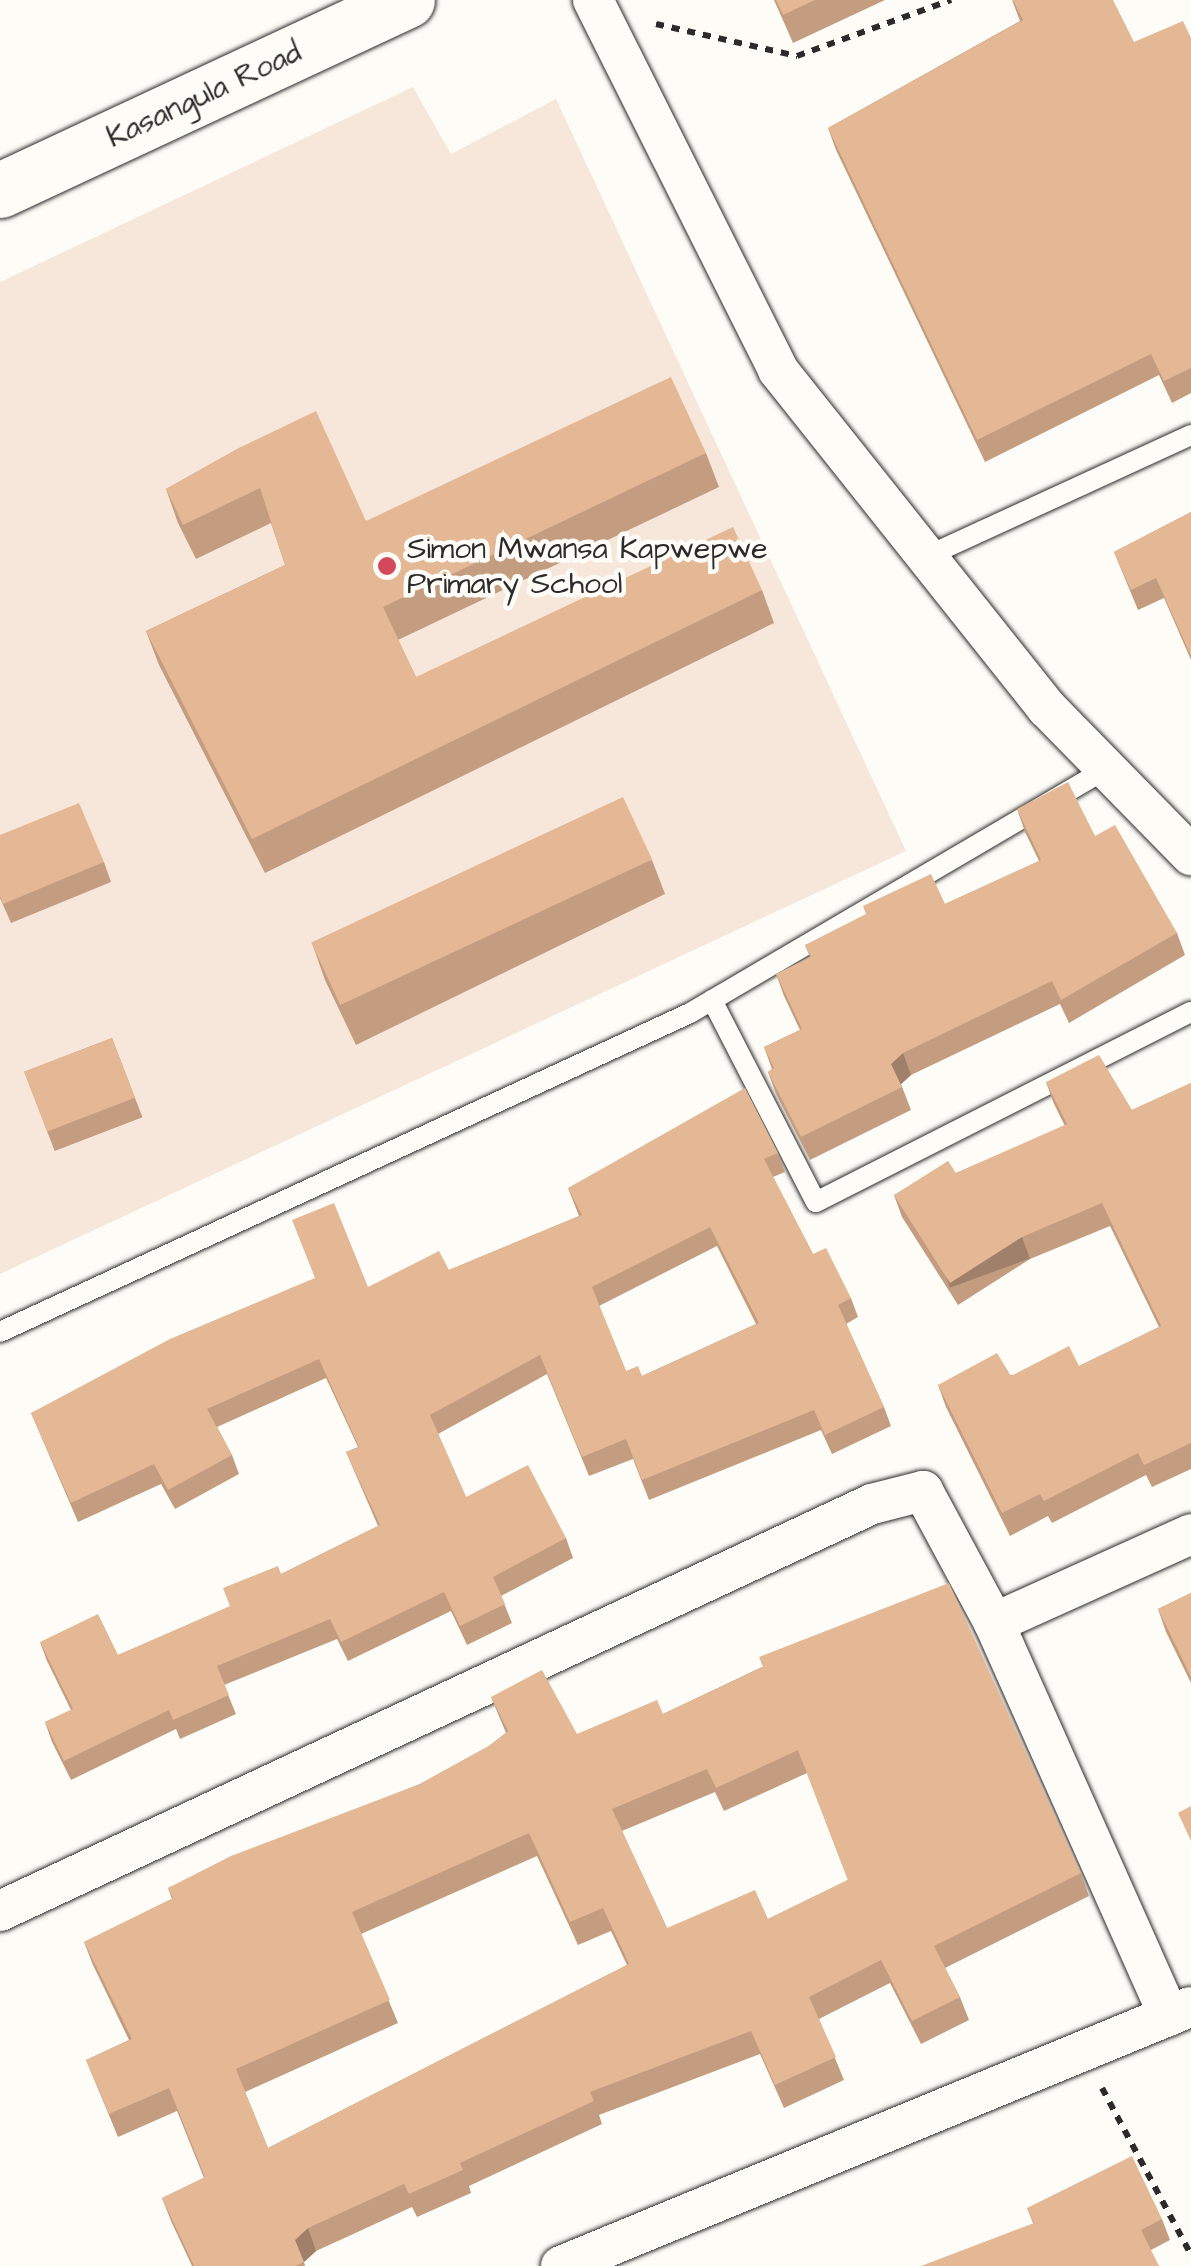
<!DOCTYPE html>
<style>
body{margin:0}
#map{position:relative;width:1191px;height:2266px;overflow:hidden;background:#fdfcf7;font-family:"Architects Daughter",sans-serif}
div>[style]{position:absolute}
.built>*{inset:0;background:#f6e7da}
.path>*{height:6px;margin-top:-3px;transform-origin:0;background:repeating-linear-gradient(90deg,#2b2b2b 0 8px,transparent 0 16px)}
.roads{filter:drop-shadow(0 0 2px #2b2b2b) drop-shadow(0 0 2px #2b2b2b)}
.service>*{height:20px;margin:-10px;padding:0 10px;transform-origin:10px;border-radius:10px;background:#fdfcf7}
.minor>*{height:40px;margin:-20px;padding:0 20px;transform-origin:20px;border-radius:20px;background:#fdfcf7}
.secondary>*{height:55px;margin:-27.5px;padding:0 27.5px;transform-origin:27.5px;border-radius:27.5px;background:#fdfcf7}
.wall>*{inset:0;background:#c49d80;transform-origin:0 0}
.shaded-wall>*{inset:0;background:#a08068;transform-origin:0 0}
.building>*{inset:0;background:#e4b795;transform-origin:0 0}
.dots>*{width:28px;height:28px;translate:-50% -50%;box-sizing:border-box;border:5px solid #fdfcf7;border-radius:50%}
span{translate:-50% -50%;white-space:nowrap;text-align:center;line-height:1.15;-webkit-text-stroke:9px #fdfcf7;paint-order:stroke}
.street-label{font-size:30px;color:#2b2b2b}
.poi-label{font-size:30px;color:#2b2b2b}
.left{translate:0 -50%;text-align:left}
</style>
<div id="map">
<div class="built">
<div style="clip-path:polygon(413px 87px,451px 154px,556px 99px,906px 851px,0 1274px,0 282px)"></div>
</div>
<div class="path">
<div style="left:656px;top:24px;width:145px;rotate:12.8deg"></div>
<div style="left:797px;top:56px;width:164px;rotate:-20deg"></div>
<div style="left:1102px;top:2088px;width:189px;rotate:61.9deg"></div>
</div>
<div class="roads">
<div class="service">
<div style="left:932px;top:554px;width:285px;rotate:-24.7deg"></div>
<div style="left:712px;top:1000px;width:227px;rotate:62.8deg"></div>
<div style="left:816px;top:1202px;width:420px;rotate:-26.9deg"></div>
<div style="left:0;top:1332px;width:760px;rotate:-24.81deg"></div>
<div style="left:690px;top:1013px;width:478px;rotate:-30.4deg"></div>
</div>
<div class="minor">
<div style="left:593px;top:0;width:414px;rotate:63.4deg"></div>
<div style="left:778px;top:370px;width:432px;rotate:51.5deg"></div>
<div style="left:1047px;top:708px;width:206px;rotate:45.6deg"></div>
<div style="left:994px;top:1623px;width:216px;rotate:-24.3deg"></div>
<div style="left:0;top:1911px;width:962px;rotate:-25.02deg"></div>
<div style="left:872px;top:1504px;width:53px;rotate:-14.3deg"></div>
<div style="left:923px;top:1491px;width:150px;rotate:61.7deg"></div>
<div style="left:994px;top:1623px;width:430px;rotate:66deg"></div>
<div style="left:561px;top:2266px;width:680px;rotate:-22.38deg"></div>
</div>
<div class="secondary">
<div style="left:0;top:190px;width:449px;rotate:-25deg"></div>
</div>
</div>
<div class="wall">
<div style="clip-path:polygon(774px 0,885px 0,793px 43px)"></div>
<div style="clip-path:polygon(1012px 0,1134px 42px,1191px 38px,1191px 393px,1172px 403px,1159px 375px,985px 462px,836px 150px,828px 128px,1020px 21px)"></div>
<div style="clip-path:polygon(241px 447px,366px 521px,706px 453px,719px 487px,398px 640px,416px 677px,762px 590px,774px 623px,265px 873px,159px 665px,146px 631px,285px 565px,271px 523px,196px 559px,178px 523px,166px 489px)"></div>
<div style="clip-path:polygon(1191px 512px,1191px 660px,1164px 598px,1138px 610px,1114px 552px)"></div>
<div style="clip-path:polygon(1017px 809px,1095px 836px,1177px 933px,1185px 955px,1069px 1023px,1060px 1004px,911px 1075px,901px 1084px,911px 1110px,810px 1160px,776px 1094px,768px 1072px,772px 1069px,764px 1047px,800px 1030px,784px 996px,776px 974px,810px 957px,805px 945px,945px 904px,1039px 861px,1025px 832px)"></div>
<div style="clip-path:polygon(0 835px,104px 862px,111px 882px,11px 923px,0 898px)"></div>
<div style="clip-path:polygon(652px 860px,665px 894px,356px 1045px,325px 980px,313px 946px)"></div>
<div style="left:112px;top:1038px;width:85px;height:94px;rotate:69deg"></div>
<div style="clip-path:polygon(1046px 1082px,1132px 1110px,1191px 1083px,1191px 1469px,1152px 1487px,1146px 1475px,1052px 1523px,1048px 1516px,1010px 1536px,946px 1407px,938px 1385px,1079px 1366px,1159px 1327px,1110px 1226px,1030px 1259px,958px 1305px,902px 1217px,894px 1195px,956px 1173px,1065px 1126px,1054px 1104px)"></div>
<div style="clip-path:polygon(evenodd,778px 1153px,785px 1172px,773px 1177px,813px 1254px,851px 1298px,858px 1317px,846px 1324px,884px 1407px,891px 1426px,832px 1454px,821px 1430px,649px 1500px,633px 1459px,589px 1476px,547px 1374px,438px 1434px,466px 1497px,566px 1538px,573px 1558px,501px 1596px,512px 1623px,467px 1645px,451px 1611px,348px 1661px,337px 1639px,224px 1685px,236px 1714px,180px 1739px,176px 1729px,71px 1780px,52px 1742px,45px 1722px,71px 1710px,47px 1661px,40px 1642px,118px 1655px,230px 1607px,281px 1574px,378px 1526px,346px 1452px,358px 1447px,326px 1378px,217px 1427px,232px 1455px,239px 1474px,175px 1509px,161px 1484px,78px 1522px,31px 1413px,368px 1287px,449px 1270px,579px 1216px,568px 1188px,778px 1153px,717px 1246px,756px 1324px,642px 1376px,626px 1371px,599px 1306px,717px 1246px)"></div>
<div style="clip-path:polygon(1191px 1593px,1191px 1683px,1166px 1632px,1158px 1609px)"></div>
<div style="clip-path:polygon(evenodd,762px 1667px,1081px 1873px,1089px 1896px,945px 1968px,960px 1997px,969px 2020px,921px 2044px,890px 1983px,819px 2019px,844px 2080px,784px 2108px,760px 2054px,599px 2115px,602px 2124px,469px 2186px,471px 2193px,417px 2217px,412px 2207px,316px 2251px,304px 2262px,305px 2266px,192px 2266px,171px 2221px,162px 2198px,204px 2178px,177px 2111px,118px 2137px,86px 2060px,129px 2040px,93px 1965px,84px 1942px,172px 1899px,168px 1888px,420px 1784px,489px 1746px,506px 1733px,491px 1697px,577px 1734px,663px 1714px,762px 1667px,807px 1773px,848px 1880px,768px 1919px,667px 1928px,622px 1831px,715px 1792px,724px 1811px,807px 1773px,762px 1667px,537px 1856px,578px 1945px,611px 1931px,627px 1965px,268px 2148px,245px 2092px,398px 2023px,361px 1934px,537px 1856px)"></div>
<div style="clip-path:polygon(1027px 2208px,1162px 2219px,1170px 2240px,1151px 2250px,1033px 2223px)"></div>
</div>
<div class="shaded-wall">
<div style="clip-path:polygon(903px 1053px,911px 1075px,899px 1086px,891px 1064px)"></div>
<div style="left:1022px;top:1237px;width:23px;height:85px;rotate:70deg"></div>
<div style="clip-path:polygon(308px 2228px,316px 2251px,303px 2263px,295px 2240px)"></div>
</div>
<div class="building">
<div style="clip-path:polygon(776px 0,815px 0,783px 15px)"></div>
<div style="clip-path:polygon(1013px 0,1113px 0,1134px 42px,1183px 21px,1191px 38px,1191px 368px,1164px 381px,1151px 354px,977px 440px,828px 128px,1023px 20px)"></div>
<div style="clip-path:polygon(671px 377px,706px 453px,383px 607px,416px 677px,733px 527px,762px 590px,252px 839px,146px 631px,285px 565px,260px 488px,183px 525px,166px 489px,241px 447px,316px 411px,366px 521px)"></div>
<div style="clip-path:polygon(1191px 512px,1191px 656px,1156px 578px,1131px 590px,1114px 552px)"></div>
<div style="clip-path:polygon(1068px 782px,1095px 836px,1115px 825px,1177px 933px,1061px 1000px,1052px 981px,903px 1053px,891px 1064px,902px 1087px,801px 1137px,768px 1072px,774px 1068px,764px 1047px,802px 1029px,776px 974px,811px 957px,805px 945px,866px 914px,863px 906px,931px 874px,945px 904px,1041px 860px,1017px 809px)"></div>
<div style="left:623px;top:797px;width:69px;height:344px;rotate:65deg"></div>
<div style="clip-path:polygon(79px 803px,104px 862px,3px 904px,0 896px,0 835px)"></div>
<div style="left:112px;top:1038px;width:64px;height:94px;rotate:69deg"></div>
<div style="clip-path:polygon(1099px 1055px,1132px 1110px,1191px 1083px,1191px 1443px,1144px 1465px,1138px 1453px,1044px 1501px,1040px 1494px,1002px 1513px,938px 1385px,997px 1353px,1011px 1376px,1069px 1346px,1079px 1366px,1161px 1326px,1102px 1203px,1022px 1237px,950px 1283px,894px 1195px,948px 1161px,956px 1173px,1067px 1124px,1046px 1082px)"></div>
<div style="clip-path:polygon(evenodd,745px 1088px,778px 1153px,764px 1159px,813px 1254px,826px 1248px,851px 1298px,838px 1305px,884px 1407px,825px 1435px,814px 1410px,642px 1480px,626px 1439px,582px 1457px,540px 1355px,430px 1415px,466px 1497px,528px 1465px,566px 1538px,493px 1577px,505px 1604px,460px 1626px,444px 1592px,341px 1642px,330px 1619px,217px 1666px,229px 1695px,173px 1720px,169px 1710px,64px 1761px,45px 1722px,73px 1709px,40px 1642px,98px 1614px,118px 1655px,230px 1606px,223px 1588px,278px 1566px,281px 1574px,380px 1525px,346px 1452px,359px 1447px,319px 1359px,207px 1409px,232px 1455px,168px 1490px,154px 1464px,71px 1503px,31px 1413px,170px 1339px,315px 1278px,292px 1220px,334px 1203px,368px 1287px,439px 1251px,449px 1270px,582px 1215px,568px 1188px,745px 1088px,710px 1227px,759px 1323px,642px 1376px,638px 1366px,626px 1371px,592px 1287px,710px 1227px)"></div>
<div style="clip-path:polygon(evenodd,949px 1583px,1081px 1873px,934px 1946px,960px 1997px,912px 2021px,881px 1960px,809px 1997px,836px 2057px,775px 2085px,751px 2031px,590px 2092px,594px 2101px,460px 2163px,463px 2170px,409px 2194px,404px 2184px,308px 2228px,295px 2240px,304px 2262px,295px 2266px,194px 2266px,162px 2198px,205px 2177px,169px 2088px,109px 2114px,86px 2060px,132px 2039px,84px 1942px,173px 1898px,168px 1888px,231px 1856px,420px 1784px,489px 1746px,508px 1731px,491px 1697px,542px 1670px,577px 1734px,657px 1700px,663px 1714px,763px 1667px,759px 1657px,949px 1583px,798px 1750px,848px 1880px,768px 1919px,755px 1890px,667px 1928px,612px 1809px,707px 1769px,716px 1788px,798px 1750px,949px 1583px,529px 1833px,570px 1922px,603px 1908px,629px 1964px,268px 2148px,236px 2069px,390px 2000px,352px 1912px,529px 1833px)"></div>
<div style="clip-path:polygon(1191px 1593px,1191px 1677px,1158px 1609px)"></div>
<div style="clip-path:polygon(1191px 1806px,1191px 1841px,1178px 1813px)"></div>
<div style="clip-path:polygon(1132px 2156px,1162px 2219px,1141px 2230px,1159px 2266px,921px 2266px,1034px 2223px,1027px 2208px)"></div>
</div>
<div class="dots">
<div style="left:387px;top:566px;background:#d1495b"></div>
</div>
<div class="street-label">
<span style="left:204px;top:95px;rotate:-25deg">Kasangula Road</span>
</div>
<div class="poi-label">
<span class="left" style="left:407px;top:566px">Simon Mwansa Kapwepwe<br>Primary School</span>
</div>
</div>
